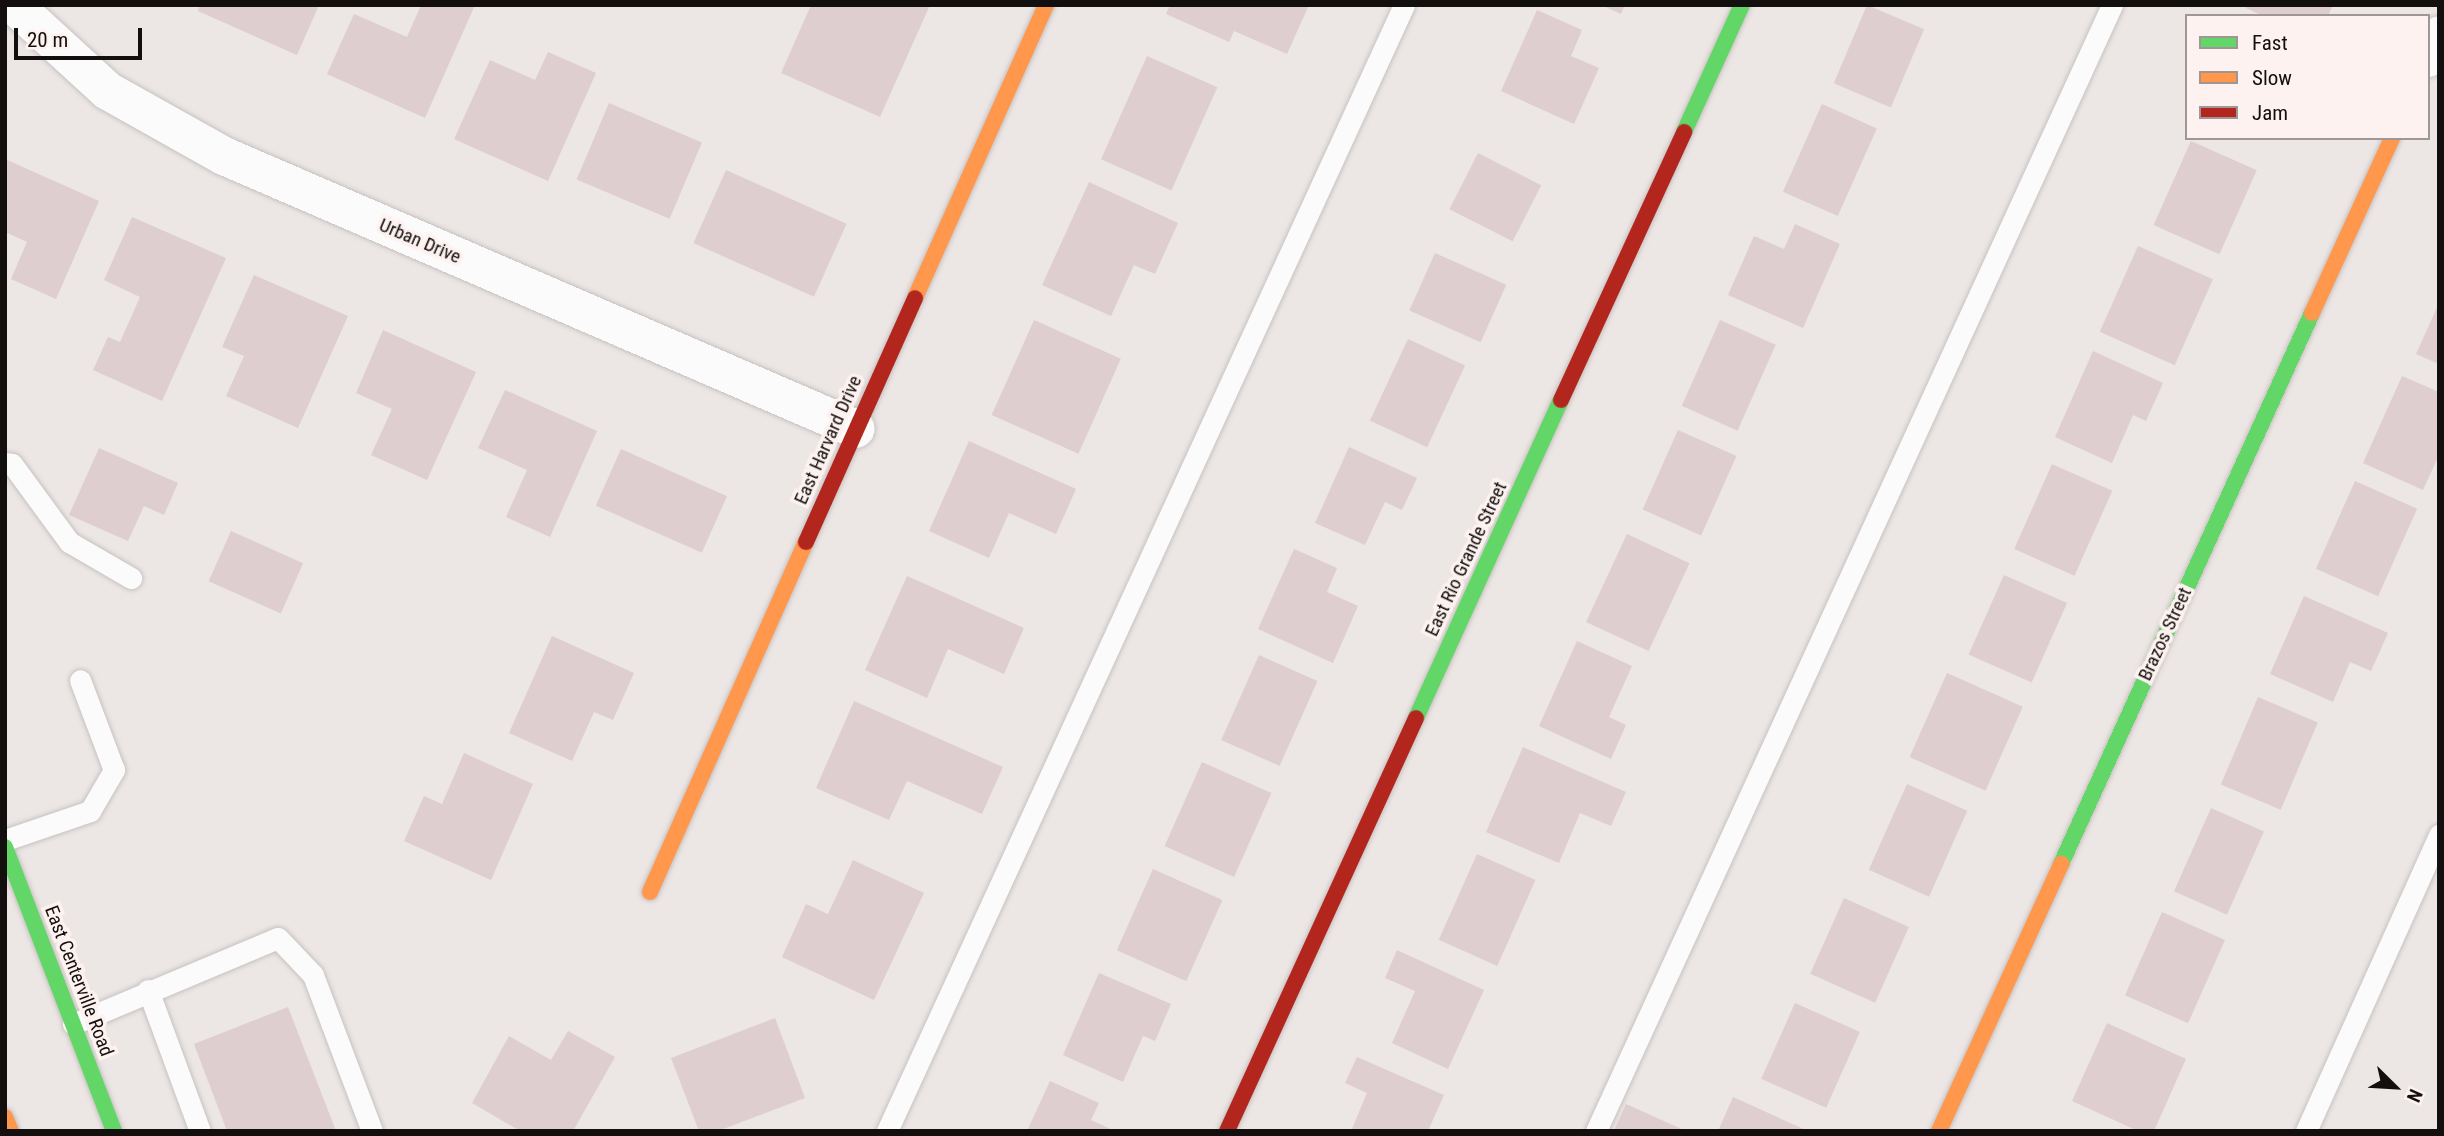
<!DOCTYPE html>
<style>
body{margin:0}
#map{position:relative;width:2444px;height:1136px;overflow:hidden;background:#ece6e4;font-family:"Roboto Condensed",sans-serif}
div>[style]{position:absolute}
.building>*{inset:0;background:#dfced0;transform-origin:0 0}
.roads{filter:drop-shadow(0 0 2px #c7c2c1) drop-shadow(0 0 2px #c7c2c1)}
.lane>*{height:21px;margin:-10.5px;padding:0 10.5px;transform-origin:10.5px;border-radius:10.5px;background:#fcfbfb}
.street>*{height:38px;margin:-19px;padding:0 19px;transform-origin:19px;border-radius:19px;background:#fcfbfb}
.fast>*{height:16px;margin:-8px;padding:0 8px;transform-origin:8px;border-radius:8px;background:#63d668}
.slow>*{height:16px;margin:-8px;padding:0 8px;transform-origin:8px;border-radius:8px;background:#ff974d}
.jam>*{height:16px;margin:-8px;padding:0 8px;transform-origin:8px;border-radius:8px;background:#b3261e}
span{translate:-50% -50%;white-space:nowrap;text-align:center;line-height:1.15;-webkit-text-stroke:7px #fdf2ef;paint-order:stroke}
.street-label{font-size:19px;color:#130f0e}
.frame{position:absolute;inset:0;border:7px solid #130f0e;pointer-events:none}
.legend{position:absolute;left:2185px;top:14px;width:245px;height:126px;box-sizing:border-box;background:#fdf2ef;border:2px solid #9f9795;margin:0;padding:9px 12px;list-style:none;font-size:21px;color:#130f0e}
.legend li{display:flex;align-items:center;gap:14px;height:35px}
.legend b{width:35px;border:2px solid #9f9795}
.north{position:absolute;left:2360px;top:1052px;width:70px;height:70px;-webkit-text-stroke:5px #fdf2ef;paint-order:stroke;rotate:114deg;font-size:19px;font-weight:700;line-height:28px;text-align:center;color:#130f0e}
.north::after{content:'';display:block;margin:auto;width:24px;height:32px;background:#130f0e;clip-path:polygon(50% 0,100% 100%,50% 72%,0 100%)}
.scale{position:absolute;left:14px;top:28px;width:128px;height:32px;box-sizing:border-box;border:4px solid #130f0e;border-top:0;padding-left:9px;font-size:21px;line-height:24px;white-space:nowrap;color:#130f0e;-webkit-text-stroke:5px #fdf2ef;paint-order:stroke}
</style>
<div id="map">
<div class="building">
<div style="clip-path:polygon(200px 5px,319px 5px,297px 55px,198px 11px)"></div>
<div style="clip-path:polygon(421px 5px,475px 5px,425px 118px,327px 74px,354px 14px,407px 37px)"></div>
<div style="clip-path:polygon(811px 5px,930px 5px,880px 117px,781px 73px)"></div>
<div style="clip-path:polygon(1170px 5px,1309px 5px,1287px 54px,1234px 31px,1229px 42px,1166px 14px)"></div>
<div style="clip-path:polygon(1601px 5px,1625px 5px,1621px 14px)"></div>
<div style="left:1867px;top:5px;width:62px;height:85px;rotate:23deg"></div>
<div style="clip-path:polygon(2247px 5px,2333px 5px,2328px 16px,2263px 16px,2246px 8px)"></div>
<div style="clip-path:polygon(1537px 10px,1582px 30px,1571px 56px,1599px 68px,1574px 124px,1501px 91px)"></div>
<div style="clip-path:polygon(548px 52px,596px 73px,548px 181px,454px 139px,490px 60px,535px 80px)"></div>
<div style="left:1147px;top:56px;width:77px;height:113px;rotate:24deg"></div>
<div style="left:609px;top:103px;width:101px;height:83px;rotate:23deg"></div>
<div style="left:1822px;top:104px;width:60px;height:96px;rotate:24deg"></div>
<div style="left:2191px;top:141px;width:72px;height:92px;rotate:24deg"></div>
<div style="left:1478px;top:153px;width:71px;height:63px;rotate:27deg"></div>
<div style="clip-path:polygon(5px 159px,99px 201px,56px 299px,11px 279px,27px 242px,5px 232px)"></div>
<div style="left:726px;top:170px;width:132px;height:80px;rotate:24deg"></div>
<div style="clip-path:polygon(1089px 182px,1178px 223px,1155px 274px,1134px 265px,1111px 316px,1042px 285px)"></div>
<div style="clip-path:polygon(132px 217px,226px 258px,162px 401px,93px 370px,108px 337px,120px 342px,140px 297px,104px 280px)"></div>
<div style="clip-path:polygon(1795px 224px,1840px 244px,1803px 328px,1728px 295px,1754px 236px,1784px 249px)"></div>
<div style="left:2138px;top:246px;width:82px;height:94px;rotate:24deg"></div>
<div style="left:1435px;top:253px;width:78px;height:63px;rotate:24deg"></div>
<div style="clip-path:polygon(254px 275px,348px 316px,298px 428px,226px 396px,244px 356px,222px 347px)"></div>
<div style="clip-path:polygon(2439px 303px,2439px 364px,2416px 354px)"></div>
<div style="left:1034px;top:320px;width:95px;height:104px;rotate:24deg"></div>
<div style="left:1720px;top:320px;width:61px;height:94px;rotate:24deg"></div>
<div style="clip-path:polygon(383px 330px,476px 372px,427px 480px,371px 455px,392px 409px,356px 393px)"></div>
<div style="left:1408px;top:339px;width:63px;height:90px;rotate:25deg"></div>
<div style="clip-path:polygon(2093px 351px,2163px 383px,2146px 421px,2133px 415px,2112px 463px,2055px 437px)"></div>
<div style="clip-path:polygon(2402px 376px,2439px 392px,2439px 455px,2423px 490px,2363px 463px)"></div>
<div style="clip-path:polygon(505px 390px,597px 431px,550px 537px,506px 517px,527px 470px,478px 448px)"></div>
<div style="left:1678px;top:430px;width:64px;height:87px;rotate:24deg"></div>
<div style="clip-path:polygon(969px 441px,1076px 489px,1056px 534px,1009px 513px,989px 558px,929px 531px)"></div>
<div style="clip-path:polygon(1349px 447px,1417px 478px,1402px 510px,1385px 502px,1365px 545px,1315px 523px)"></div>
<div style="clip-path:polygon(99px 448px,178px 483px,164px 515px,144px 506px,128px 541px,69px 515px)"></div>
<div style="left:621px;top:449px;width:116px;height:62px;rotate:24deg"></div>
<div style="left:2052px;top:464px;width:66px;height:93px;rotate:24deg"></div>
<div style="left:2355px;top:481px;width:68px;height:96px;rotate:24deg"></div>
<div style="left:231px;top:531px;width:79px;height:55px;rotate:24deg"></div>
<div style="left:1627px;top:534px;width:69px;height:97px;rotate:25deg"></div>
<div style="clip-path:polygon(1294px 549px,1337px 568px,1327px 592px,1358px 606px,1333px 663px,1258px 629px)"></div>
<div style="left:2004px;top:575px;width:69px;height:87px;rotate:24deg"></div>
<div style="clip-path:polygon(907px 576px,1024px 628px,1004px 674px,948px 649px,927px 698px,865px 670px)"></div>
<div style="clip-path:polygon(2304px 596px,2388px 633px,2371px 671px,2350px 662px,2333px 702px,2270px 674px)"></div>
<div style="clip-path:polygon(552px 636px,634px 673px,613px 720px,594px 712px,572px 761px,509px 733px)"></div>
<div style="clip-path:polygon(1577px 641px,1632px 666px,1609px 717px,1626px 725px,1611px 759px,1539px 726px)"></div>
<div style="left:1259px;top:655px;width:64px;height:93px;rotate:24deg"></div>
<div style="left:1947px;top:673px;width:83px;height:92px;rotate:24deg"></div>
<div style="left:2258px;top:697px;width:65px;height:95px;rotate:23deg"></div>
<div style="clip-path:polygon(854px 701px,1003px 767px,982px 814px,907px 781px,889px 820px,816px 788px)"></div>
<div style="clip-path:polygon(1523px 747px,1626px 792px,1611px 826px,1580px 813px,1559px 863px,1486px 832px)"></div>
<div style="clip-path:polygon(464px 753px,533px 784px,491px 880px,404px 841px,424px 796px,442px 804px)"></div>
<div style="left:1202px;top:762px;width:76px;height:92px;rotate:24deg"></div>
<div style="left:1907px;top:784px;width:66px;height:94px;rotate:24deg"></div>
<div style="left:2211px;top:808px;width:58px;height:91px;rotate:24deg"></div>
<div style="left:1477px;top:854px;width:64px;height:94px;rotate:24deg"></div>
<div style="clip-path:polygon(853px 860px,924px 893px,874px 1000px,782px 957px,806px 904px,828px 914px)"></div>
<div style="left:1153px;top:869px;width:76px;height:89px;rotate:24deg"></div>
<div style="left:1844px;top:898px;width:71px;height:83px;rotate:24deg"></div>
<div style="left:2162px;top:912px;width:69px;height:91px;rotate:24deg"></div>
<div style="clip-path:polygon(1397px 950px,1484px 990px,1448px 1069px,1392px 1043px,1415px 991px,1385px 978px)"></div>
<div style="clip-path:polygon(1099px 973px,1171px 1004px,1155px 1041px,1143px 1036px,1123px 1082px,1063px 1055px)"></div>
<div style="left:1795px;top:1003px;width:71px;height:83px;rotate:24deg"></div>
<div style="clip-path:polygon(288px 1007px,336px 1131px,227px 1131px,194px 1044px)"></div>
<div style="clip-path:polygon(775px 1018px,805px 1098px,718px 1131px,699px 1131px,671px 1058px)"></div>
<div style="clip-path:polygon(2107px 1023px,2186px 1059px,2154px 1131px,2138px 1131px,2072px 1101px)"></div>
<div style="clip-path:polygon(568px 1031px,615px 1057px,573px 1131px,520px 1131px,472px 1103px,509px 1036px,551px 1060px)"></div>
<div style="clip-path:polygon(1357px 1057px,1444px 1095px,1428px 1131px,1351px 1131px,1367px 1093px,1345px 1083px)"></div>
<div style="clip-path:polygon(1050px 1081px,1099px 1103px,1091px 1120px,1115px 1131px,1027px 1131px)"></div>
<div style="clip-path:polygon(1733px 1097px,1808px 1131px,1718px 1131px)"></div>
<div style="clip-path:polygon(1626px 1104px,1686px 1131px,1614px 1131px)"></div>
</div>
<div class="roads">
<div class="lane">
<div style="left:5px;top:463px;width:7px;rotate:8deg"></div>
<div style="left:12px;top:464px;width:97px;rotate:53.8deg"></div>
<div style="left:69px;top:542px;width:72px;rotate:30.1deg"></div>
<div style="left:5px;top:840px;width:90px;rotate:-18.8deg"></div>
<div style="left:90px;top:811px;width:48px;rotate:-59.7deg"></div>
<div style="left:114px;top:770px;width:96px;rotate:-110.7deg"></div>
<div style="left:148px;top:990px;width:150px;rotate:69.8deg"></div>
<div style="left:73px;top:1024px;width:222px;rotate:-22.8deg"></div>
<div style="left:278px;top:938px;width:51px;rotate:46.6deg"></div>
<div style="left:313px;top:975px;width:167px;rotate:69.3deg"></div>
<div style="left:887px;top:1131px;width:1239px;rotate:-65.34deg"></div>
<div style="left:1596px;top:1131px;width:1239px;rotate:-65.38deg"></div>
<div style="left:2306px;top:1131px;width:325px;rotate:-65.8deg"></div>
</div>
<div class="street">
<div style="left:14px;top:5px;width:127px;rotate:42.5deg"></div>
<div style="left:108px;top:91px;width:133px;rotate:29.3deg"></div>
<div style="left:224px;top:156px;width:688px;rotate:23.36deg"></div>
<div style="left:2428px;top:58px;width:25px;rotate:-64deg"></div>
</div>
<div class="fast">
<div style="left:1684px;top:132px;width:140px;rotate:-65.5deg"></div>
<div style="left:1416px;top:718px;width:349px;rotate:-65.5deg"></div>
<div style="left:5px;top:847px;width:304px;rotate:69deg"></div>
<div style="left:2061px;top:864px;width:605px;rotate:-65.51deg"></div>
</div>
<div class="slow">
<div style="left:915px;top:298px;width:321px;rotate:-65.9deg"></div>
<div style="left:2312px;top:313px;width:192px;rotate:-65.4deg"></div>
<div style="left:650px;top:892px;width:383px;rotate:-66deg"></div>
<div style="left:5px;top:1117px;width:15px;rotate:67deg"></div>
<div style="left:1939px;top:1131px;width:294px;rotate:-65.4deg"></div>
</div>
<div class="jam">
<div style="left:1561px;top:400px;width:295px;rotate:-65.3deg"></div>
<div style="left:806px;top:542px;width:267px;rotate:-65.9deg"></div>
<div style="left:1227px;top:1131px;width:454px;rotate:-65.4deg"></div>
</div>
</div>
<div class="street-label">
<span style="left:420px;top:241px;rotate:23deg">Urban Drive</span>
<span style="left:828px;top:440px;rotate:-66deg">East Harvard Drive</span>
<span style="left:1466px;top:559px;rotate:-65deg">East Rio Grande Street</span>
<span style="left:2165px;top:634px;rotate:-65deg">Brazos Street</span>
<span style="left:79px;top:981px;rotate:69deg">East Centerville Road</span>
</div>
<div class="frame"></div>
<ul class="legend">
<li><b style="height:9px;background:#63d668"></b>Fast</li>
<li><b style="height:9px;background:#ff974d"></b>Slow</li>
<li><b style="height:9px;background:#b3261e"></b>Jam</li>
</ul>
<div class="north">N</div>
<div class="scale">20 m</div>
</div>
